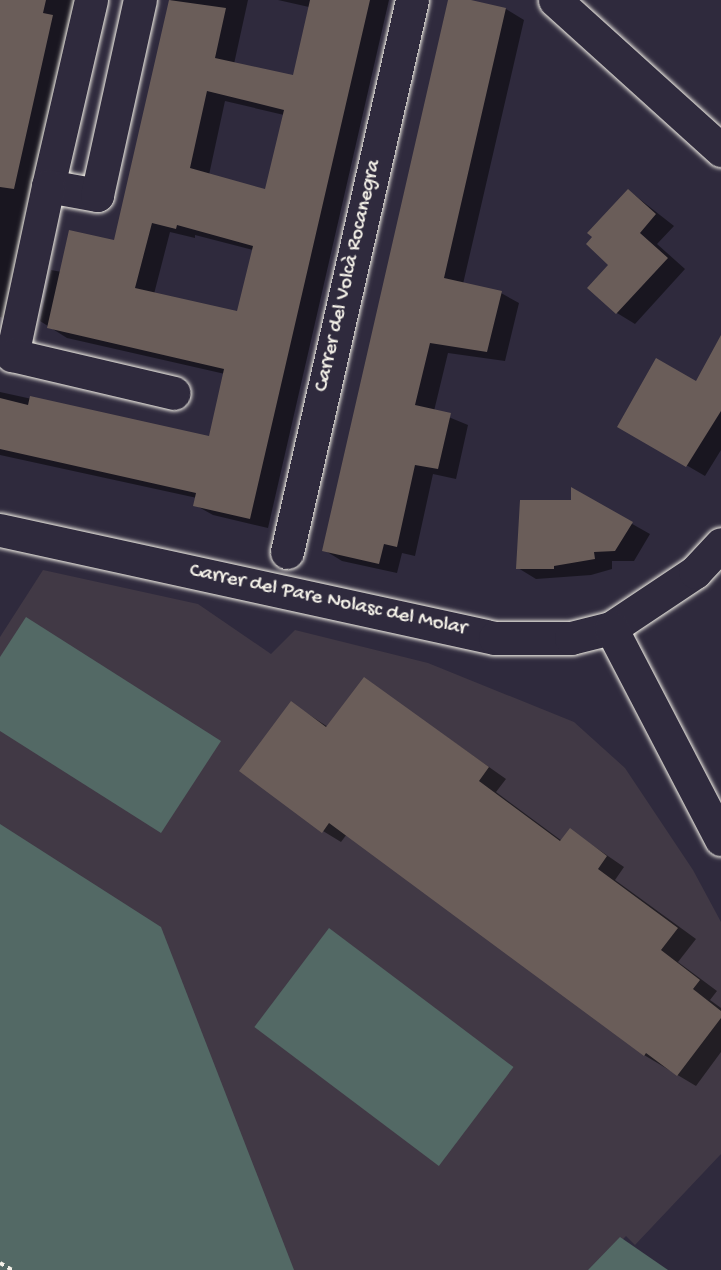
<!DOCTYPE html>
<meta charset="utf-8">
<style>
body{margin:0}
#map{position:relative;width:721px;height:1270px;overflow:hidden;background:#2f2a3d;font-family:"Gochi Hand",sans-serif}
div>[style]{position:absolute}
.built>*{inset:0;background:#413945}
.green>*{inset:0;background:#536965;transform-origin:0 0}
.shadow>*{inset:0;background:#0007}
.building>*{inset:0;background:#6a5d59}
.path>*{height:4px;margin-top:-2px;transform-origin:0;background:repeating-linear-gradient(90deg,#f4f1e8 0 4.5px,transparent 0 9px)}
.roads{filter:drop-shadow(0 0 2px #f4f1e8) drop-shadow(0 0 2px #f4f1e8)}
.minor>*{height:33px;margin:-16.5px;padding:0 16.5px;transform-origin:16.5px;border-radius:16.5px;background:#2f2a3d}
span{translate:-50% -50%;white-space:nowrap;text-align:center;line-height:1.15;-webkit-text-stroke:4.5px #2f2a3d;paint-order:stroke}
.street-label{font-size:21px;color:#f4f1e8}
</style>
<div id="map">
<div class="built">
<div style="clip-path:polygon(43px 570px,198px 604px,271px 654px,295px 630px,428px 663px,574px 722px,625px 768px,693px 870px,721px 922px,721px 1154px,635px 1245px,626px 1236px,594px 1270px,284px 1270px,0 834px,0 637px)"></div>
</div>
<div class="green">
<div style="clip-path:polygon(26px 617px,221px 741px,161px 833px,0 731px,0 657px)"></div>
<div style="clip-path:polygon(0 824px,161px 927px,294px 1270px,0 1270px)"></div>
<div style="left:329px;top:928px;width:231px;height:124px;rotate:37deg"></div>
<div style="clip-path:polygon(620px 1237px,668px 1270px,588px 1270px)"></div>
</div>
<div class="shadow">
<div style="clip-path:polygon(0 0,77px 0,20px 322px,0 317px)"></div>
<div style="clip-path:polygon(evenodd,171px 0,248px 0,234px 64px,294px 77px,309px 7px,278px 0,389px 0,268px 528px,213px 515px,195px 505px,197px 498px,0 455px,0 392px,210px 438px,225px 374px,67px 338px,40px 321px,51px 270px,62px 272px,116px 242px,171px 0,225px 101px,284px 115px,266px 191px,209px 175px,225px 101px,171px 0,170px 232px,195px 238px,195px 235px,253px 250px,238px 313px,154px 294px,170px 232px)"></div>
<div style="clip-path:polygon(450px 0,506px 9px,524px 20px,463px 284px,501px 293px,519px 303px,505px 361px,448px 353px,434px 411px,468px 425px,456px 479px,433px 474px,415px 556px,402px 553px,397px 573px,342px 561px,324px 550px)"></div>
<div style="clip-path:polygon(628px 190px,674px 226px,657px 244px,685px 269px,635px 324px,617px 313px,610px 265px)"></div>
<div style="clip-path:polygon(721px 357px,721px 450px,705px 476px,619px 426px,697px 383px)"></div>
<div style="clip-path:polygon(572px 490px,650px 534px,634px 561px,612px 561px,612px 569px,591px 575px,536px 579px,518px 568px,573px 502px)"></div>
<div style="clip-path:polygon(364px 679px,506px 779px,496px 792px,562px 841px,570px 830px,624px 867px,615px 880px,696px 939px,678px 962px,717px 991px,710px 1000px,721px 1008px,721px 1052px,696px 1086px,644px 1055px,347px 834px,341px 842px,323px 831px,291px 703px,328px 727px)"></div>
</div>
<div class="building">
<div style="clip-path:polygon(0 0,46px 0,43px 13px,53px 15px,14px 189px,0 187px)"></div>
<div style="clip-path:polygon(evenodd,169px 0,226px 8px,215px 58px,293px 75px,310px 0,370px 0,250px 519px,193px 506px,196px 493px,0 449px,0 398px,28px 405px,30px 396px,209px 436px,224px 369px,47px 328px,69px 230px,114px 240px,169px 0,207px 91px,284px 110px,265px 189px,190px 168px,207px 91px,169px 0,152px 223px,176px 229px,177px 225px,253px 246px,237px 311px,135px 288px,152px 223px)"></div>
<div style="clip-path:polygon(448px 0,471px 0,506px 8px,444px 278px,502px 291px,487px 352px,430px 343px,415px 405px,451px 413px,438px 469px,415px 465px,397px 547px,384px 544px,379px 564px,322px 551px)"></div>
<div style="clip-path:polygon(628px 189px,656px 214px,640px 233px,668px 258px,616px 314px,587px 288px,608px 265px,586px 244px,592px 237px,587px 233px)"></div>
<div style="clip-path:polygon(721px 335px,721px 411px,686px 467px,617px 427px,656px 358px,696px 381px)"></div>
<div style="clip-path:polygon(571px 487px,633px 522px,615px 551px,594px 552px,595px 559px,554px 566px,554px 569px,516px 569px,520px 500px,571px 500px)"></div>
<div style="clip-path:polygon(364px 677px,489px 767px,479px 781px,560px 841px,570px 828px,607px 856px,598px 869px,678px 928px,661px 950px,700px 980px,693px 989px,721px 1011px,721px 1018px,677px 1076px,646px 1053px,644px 1056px,329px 823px,322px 833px,239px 771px,291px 701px,326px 727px)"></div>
</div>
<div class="path">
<div style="left:0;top:1263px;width:14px;rotate:30deg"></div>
</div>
<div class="roads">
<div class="minor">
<div style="left:91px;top:0;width:191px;rotate:103deg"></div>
<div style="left:48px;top:186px;width:50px;rotate:10.4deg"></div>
<div style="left:97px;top:195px;width:200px;rotate:-77.6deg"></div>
<div style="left:555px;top:0;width:224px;rotate:42.1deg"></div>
<div style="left:48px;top:186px;width:173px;rotate:102deg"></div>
<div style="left:12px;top:355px;width:166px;rotate:13.2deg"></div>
<div style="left:0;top:530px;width:507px;rotate:12.31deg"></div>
<div style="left:495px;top:638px;width:76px"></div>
<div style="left:571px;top:638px;width:41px;rotate:-14deg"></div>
<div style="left:611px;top:628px;width:101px;rotate:-33.7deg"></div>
<div style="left:695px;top:572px;width:38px;rotate:-47deg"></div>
<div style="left:287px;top:552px;width:566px;rotate:-77.24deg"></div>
<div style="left:611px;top:628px;width:238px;rotate:62.5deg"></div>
</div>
</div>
<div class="street-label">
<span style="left:349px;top:276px;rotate:-77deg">Carrer del Volcà Rocanegra</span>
<span style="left:328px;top:601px;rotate:12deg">Carrer del Pare Nolasc del Molar</span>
</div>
</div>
